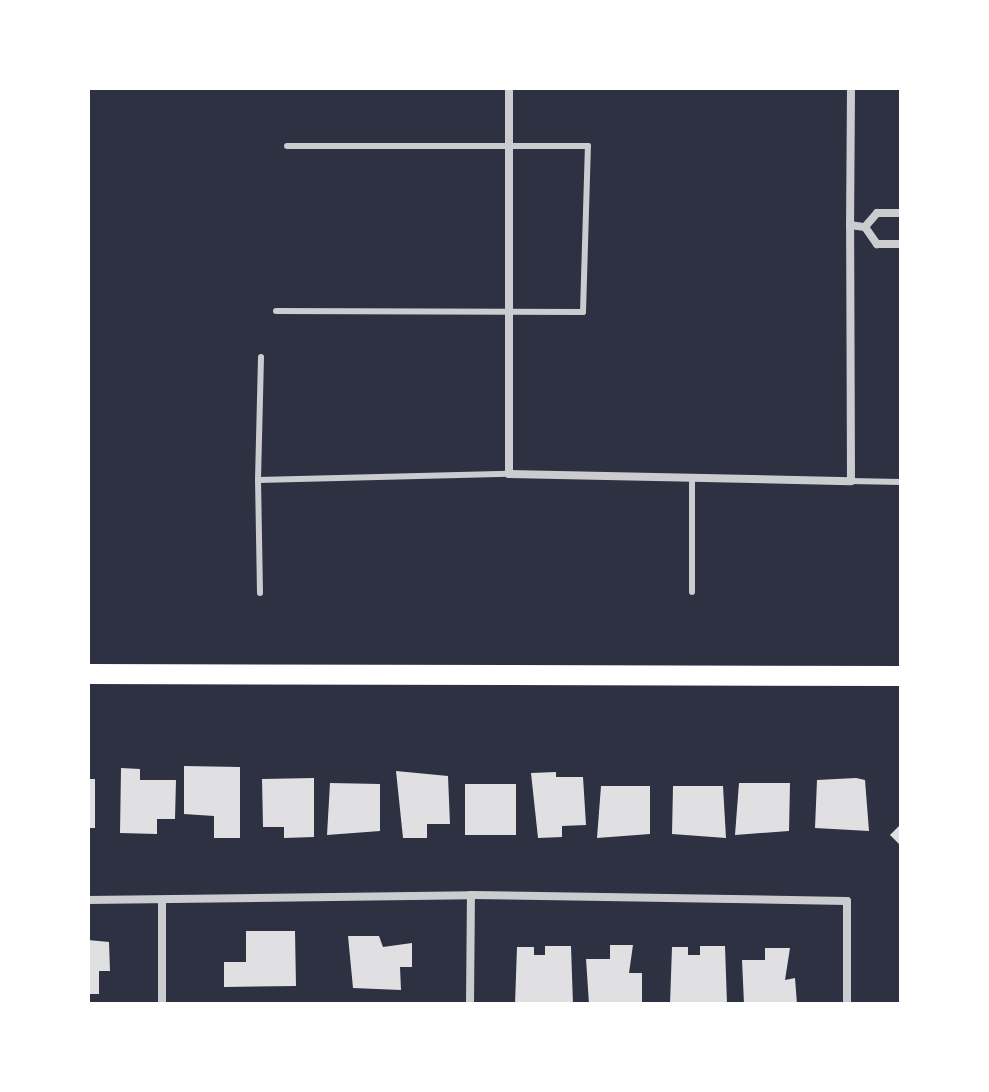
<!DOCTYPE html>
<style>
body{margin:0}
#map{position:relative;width:989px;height:1092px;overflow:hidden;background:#2d3142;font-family:"IBM Plex Sans",sans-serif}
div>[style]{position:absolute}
.building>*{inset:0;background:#e0e0e3;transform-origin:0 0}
.service>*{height:6px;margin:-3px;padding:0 3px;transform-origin:3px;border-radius:3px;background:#caccd0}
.minor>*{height:8px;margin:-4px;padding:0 4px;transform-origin:4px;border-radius:4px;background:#caccd0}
.primary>*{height:20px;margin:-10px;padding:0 10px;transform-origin:10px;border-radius:10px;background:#fff}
span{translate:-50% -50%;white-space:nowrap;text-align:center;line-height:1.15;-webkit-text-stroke:8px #fff;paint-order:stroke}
.frame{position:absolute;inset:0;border:90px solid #fff;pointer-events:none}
</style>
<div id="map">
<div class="building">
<div style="clip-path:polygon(184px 766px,240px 767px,240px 838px,214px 838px,214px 816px,184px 814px)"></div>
<div style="clip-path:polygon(121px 768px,140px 769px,140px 780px,176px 780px,175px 819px,157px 819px,157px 834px,120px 833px)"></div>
<div style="clip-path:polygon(396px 771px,448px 776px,450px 824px,427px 824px,427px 838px,403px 838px)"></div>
<div style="clip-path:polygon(556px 772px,556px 777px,583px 777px,586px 825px,562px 826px,562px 837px,538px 838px,531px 773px)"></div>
<div style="clip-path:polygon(314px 778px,314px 837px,284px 838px,284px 827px,263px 827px,262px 779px)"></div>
<div style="clip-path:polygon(856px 778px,865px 780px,869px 831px,815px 828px,817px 780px)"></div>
<div style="left:88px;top:779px;width:7px;height:49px"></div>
<div style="clip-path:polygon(330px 783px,380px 784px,380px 831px,327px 835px)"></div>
<div style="clip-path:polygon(739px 783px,790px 783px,789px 831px,735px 835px)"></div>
<div style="left:465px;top:784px;width:51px;height:51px"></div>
<div style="clip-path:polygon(601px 786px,650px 786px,650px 834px,597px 838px)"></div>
<div style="clip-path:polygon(673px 786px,723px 786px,726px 838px,672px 834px)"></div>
<div style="clip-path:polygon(901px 824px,901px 846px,890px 835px)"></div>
<div style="clip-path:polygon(246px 931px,295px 931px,296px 986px,224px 987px,224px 962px,246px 962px)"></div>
<div style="clip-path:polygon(348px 936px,379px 936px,383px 947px,412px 943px,412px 967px,400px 967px,401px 990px,353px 988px)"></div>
<div style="clip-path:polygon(88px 940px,109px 942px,110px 971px,99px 971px,99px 994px,88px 994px)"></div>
<div style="clip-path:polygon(610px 945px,633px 945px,629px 973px,642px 973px,642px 1004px,589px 1004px,586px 959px,610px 959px)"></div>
<div style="clip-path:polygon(545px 946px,571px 946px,573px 1004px,515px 1004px,517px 947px,534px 947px,534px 955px,545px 955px)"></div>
<div style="clip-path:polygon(700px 946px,725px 946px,727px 1004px,670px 1004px,672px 947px,688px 947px,688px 955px,700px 955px)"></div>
<div style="clip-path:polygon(765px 948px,790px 948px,785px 980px,795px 978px,797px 1004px,744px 1004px,742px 960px,765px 960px)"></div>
</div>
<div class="service">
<div style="left:276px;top:311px;width:307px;rotate:0.2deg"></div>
<div style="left:583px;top:312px;width:166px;rotate:-88.3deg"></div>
<div style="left:588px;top:146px;width:301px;rotate:180deg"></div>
<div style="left:692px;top:478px;width:114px;rotate:90deg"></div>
<div style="left:258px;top:480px;width:123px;rotate:-88.6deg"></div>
<div style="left:851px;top:481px;width:50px;rotate:1.1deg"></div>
<div style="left:260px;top:593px;width:113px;rotate:-91deg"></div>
<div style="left:258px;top:480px;width:251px;rotate:-1.4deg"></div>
</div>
<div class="minor">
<div style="left:509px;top:88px;width:386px;rotate:90deg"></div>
<div style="left:509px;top:474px;width:342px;rotate:1.2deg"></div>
<div style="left:851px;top:481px;width:256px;rotate:-90.2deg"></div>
<div style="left:851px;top:88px;width:137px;rotate:90.4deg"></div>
<div style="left:850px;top:225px;width:15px;rotate:8deg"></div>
<div style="left:901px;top:213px;width:24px;rotate:180deg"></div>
<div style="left:877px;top:213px;width:18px;rotate:131deg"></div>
<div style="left:865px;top:227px;width:21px;rotate:55deg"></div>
<div style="left:877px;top:244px;width:24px"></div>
<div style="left:88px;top:900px;width:383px;rotate:-0.7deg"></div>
<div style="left:471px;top:895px;width:376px;rotate:0.9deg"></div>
<div style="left:847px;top:901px;width:103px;rotate:90deg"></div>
<div style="left:162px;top:900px;width:104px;rotate:90deg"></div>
<div style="left:470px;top:1004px;width:109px;rotate:-89.5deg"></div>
</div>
<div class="primary">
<div style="left:88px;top:674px;width:813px;rotate:0.14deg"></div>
</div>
<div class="frame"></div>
</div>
